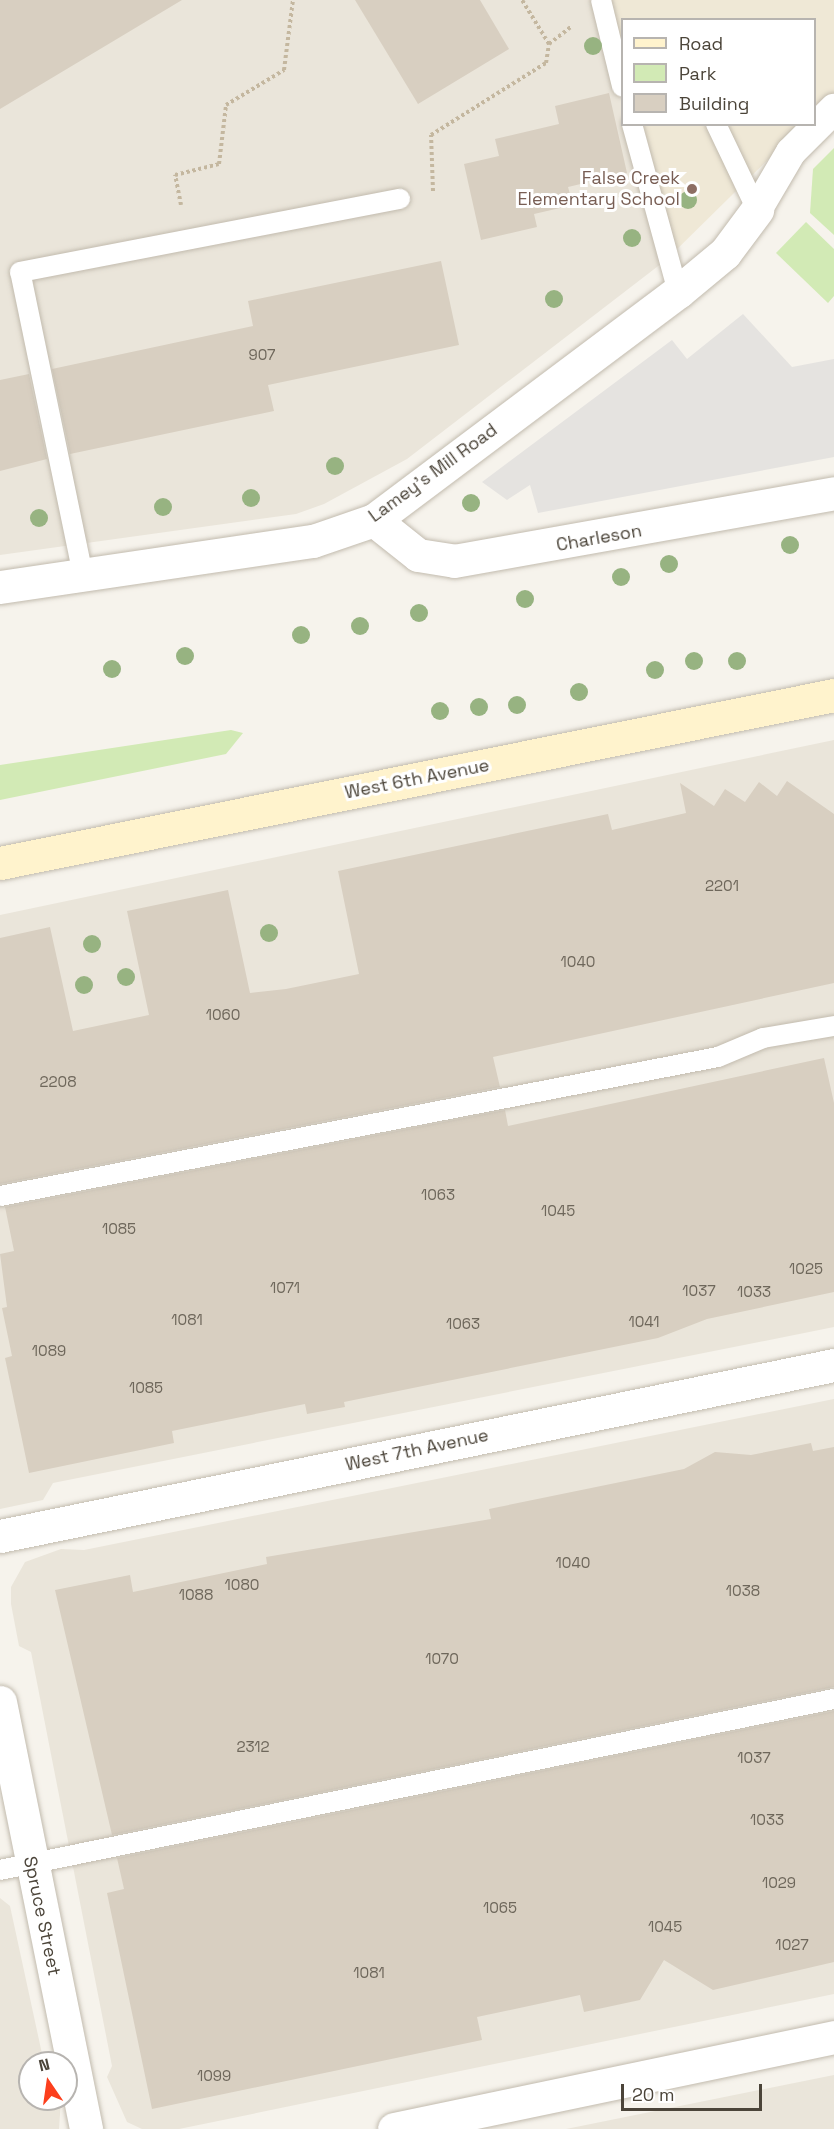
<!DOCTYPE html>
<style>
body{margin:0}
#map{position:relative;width:834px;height:2129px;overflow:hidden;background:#f6f3ec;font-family:"Space Grotesk",sans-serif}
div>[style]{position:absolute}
.residential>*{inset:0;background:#eae5da}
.education>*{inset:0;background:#efe8d6}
.green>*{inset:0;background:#d2eab5}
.parking>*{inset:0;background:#e5e3e0}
.building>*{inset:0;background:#d8cfc1}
.path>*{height:4px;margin-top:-2px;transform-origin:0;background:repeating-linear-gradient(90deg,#c4b79f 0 3px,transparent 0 6px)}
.roads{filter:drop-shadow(0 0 2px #c2bbae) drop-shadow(0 0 2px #c2bbae)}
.service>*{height:20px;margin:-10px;padding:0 10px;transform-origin:10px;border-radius:10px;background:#fff}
.pedestrian>*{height:30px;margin:-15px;padding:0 15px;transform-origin:15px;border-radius:15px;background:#fff}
.minor>*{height:33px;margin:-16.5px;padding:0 16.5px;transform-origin:16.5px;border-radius:16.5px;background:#fff}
.secondary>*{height:33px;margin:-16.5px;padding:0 16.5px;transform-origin:16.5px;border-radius:16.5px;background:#fff3cd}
.trees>*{width:18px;height:18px;margin:-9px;border-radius:50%;background:#97b381}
.dots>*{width:16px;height:16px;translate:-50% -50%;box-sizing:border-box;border:3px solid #fff;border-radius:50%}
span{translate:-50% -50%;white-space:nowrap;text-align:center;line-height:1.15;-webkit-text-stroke:6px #fff;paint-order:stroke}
.number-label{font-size:15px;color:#6e675b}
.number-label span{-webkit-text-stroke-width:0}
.education-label{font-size:18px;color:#785e54}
.right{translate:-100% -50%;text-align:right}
.street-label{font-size:18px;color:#4b4439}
.legend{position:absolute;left:621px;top:18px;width:195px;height:108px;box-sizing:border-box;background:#fff;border:2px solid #b7b4b0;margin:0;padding:8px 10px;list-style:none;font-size:18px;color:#4b4439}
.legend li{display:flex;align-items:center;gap:12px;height:30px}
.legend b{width:30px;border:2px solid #b7b4b0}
.north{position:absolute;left:18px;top:2051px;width:60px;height:60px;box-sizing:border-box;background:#fff;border:2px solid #b7b4b0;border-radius:50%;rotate:347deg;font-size:16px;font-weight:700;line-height:24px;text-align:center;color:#4b4439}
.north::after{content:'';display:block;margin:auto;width:21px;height:27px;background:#fc3f1d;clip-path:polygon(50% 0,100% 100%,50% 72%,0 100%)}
.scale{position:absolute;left:621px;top:2084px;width:141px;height:27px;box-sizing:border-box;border:3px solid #4b4439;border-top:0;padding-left:8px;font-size:18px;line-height:21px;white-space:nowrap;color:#4b4439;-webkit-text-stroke:4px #fff;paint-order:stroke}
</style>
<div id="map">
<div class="residential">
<div style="clip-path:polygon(0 0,601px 0,622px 86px,622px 124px,632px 125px,666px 260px,407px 459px,324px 504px,296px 514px,0 555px)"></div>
<div style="clip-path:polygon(834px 740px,834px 1327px,53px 1483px,43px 1500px,0 1509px,0 915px)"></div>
<div style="clip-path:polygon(834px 1399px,834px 1994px,179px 2129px,142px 2129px,127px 2122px,107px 2077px,112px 2066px,31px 1652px,19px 1646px,11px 1604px,11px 1587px,25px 1562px,61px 1549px,84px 1550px)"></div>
<div style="clip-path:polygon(0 1898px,10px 1906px,44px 2063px,30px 2063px,30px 2099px,61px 2099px,59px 2129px,0 2129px)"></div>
<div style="clip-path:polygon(834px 2075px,834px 2129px,566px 2129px)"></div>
</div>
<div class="education">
<div style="clip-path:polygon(601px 0,834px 0,834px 94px,815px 113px,814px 20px,622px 20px,622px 86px)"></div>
<div style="clip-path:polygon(632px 125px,803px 125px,666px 260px)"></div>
</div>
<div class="green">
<div style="clip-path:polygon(834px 148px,834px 235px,810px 213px,813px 169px)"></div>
<div style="clip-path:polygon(806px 222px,834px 249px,834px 296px,828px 303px,776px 253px)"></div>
<div style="clip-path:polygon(231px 730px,243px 733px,226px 754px,0 800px,0 765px)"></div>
</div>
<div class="parking">
<div style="clip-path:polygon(743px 314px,792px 367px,834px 359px,834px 457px,538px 513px,530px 485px,507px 500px,482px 482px,672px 340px,687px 359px)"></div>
</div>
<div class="building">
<div style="clip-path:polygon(0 0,182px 0,0 109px)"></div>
<div style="clip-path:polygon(355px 0,480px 0,509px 49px,418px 104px)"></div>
<div style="clip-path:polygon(609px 93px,627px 173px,568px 187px,573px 205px,534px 214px,537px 227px,481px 240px,464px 164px,499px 156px,495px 139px,559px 124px,555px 106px)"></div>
<div style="clip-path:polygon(441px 261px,459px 345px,268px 385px,274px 411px,70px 454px,52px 369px,253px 326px,248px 301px)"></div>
<div style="clip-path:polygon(29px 374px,47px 459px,0 471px,0 380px)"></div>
<div style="clip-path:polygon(787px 781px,834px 814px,834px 983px,493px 1057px,500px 1087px,0 1184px,0 938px,50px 927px,73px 1031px,149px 1015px,127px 911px,228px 890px,250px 993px,286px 989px,359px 974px,338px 871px,608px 814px,612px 830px,686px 813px,680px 783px,714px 806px,725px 789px,745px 802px,759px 782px,777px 796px)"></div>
<div style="clip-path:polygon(824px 1058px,834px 1103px,834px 1292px,707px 1319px,658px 1338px,344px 1402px,345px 1407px,307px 1414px,305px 1404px,172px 1431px,174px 1443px,29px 1473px,5px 1358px,12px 1356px,2px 1308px,7px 1307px,0 1254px,14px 1251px,5px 1207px,505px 1110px,508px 1126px)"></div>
<div style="clip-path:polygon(811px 1443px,813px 1451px,834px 1447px,834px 1687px,112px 1835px,55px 1590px,130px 1575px,133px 1592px,267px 1564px,266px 1557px,491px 1519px,489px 1509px,684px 1469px,715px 1452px,751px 1455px)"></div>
<div style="clip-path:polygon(834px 1711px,834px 1962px,713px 1990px,664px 1960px,640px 2000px,584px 2012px,580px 1995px,477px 2017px,482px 2040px,152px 2109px,107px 1893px,124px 1889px,117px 1858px)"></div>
</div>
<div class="path">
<div style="left:549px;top:44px;width:29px;rotate:-38deg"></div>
<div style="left:433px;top:191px;width:56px;rotate:-92deg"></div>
<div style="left:431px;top:135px;width:136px;rotate:-32.1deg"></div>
<div style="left:546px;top:63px;width:19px;rotate:-81deg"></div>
<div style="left:549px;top:44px;width:52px;rotate:-121.5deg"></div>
<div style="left:181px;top:205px;width:31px;rotate:-101deg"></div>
<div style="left:175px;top:175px;width:45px;rotate:-14deg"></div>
<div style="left:219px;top:164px;width:59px;rotate:-83.2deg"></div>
<div style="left:226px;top:105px;width:68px;rotate:-31.1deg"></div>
<div style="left:284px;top:70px;width:71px;rotate:-82.7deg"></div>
</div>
<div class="roads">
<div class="service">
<div style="left:601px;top:0;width:89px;rotate:76.3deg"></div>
<div style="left:632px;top:124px;width:174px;rotate:74.7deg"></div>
<div style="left:716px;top:124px;width:95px;rotate:64.5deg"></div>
<div style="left:83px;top:575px;width:309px;rotate:-101.7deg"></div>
<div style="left:20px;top:272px;width:387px;rotate:-10.9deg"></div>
<div style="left:0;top:1196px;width:731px;rotate:-10.96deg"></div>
<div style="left:718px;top:1057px;width:49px;rotate:-22.9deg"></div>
<div style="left:763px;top:1038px;width:72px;rotate:-9.6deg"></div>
<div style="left:0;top:1870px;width:851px;rotate:-11.59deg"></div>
</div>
<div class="pedestrian">
<div style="left:757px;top:210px;width:67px;rotate:-59.6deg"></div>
<div style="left:791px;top:152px;width:61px;rotate:-45deg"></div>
</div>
<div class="minor">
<div style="left:374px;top:520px;width:56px;rotate:38.5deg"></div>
<div style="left:418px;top:555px;width:36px;rotate:9deg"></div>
<div style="left:454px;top:561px;width:386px;rotate:-10.1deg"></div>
<div style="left:0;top:587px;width:316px;rotate:-8.4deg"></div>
<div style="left:313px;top:541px;width:65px;rotate:-19deg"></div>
<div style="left:374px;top:520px;width:380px;rotate:-36.9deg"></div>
<div style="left:678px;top:292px;width:61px;rotate:-39.7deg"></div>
<div style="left:725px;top:253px;width:54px;rotate:-53.3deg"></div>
<div style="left:0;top:1536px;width:851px;rotate:-11.59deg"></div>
<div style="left:0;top:1702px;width:436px;rotate:78.6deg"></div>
<div style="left:394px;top:2129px;width:450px;rotate:-11.8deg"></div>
</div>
<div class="secondary">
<div style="left:0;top:863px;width:851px;rotate:-11.39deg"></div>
</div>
</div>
<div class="trees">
<div style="left:593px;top:46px"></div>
<div style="left:688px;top:200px"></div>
<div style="left:632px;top:238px"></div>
<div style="left:554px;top:299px"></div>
<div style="left:335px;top:466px"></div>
<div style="left:251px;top:498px"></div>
<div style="left:471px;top:503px"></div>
<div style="left:163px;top:507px"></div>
<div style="left:39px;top:518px"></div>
<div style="left:790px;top:545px"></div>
<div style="left:669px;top:564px"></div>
<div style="left:621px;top:577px"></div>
<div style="left:525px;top:599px"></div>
<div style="left:419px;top:613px"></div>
<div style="left:360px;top:626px"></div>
<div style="left:301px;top:635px"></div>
<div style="left:185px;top:656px"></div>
<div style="left:694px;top:661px"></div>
<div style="left:737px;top:661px"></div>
<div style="left:112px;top:669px"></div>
<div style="left:655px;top:670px"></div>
<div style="left:579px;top:692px"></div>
<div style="left:517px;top:705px"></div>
<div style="left:479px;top:707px"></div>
<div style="left:440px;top:711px"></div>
<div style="left:269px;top:933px"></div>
<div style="left:92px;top:944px"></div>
<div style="left:126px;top:977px"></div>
<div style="left:84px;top:985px"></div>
</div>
<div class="dots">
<div style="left:692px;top:189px;background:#8d6e63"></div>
</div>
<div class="number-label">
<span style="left:262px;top:355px">907</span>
<span style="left:722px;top:886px">2201</span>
<span style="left:578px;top:962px">1040</span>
<span style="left:223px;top:1015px">1060</span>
<span style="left:58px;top:1082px">2208</span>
<span style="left:438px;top:1195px">1063</span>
<span style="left:558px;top:1211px">1045</span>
<span style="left:119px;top:1229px">1085</span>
<span style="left:806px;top:1269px">1025</span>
<span style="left:285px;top:1288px">1071</span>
<span style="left:699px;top:1291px">1037</span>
<span style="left:754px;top:1292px">1033</span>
<span style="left:187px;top:1320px">1081</span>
<span style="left:644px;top:1322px">1041</span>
<span style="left:463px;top:1324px">1063</span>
<span style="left:49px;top:1351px">1089</span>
<span style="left:146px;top:1388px">1085</span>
<span style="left:573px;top:1563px">1040</span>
<span style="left:242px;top:1585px">1080</span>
<span style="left:743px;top:1591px">1038</span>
<span style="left:196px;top:1595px">1088</span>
<span style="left:442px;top:1659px">1070</span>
<span style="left:253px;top:1747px">2312</span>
<span style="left:754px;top:1758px">1037</span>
<span style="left:767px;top:1820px">1033</span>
<span style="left:779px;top:1883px">1029</span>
<span style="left:500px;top:1908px">1065</span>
<span style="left:665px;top:1927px">1045</span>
<span style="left:792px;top:1945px">1027</span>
<span style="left:369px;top:1973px">1081</span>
<span style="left:214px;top:2076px">1099</span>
</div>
<div class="education-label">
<span class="right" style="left:680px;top:189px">False Creek<br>Elementary School</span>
</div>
<div class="street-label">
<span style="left:433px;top:473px;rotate:-36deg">Lamey's Mill Road</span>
<span style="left:599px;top:538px;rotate:-10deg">Charleson</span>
<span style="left:417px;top:779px;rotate:-11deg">West 6th Avenue</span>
<span style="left:417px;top:1450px;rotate:-12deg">West 7th Avenue</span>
<span style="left:42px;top:1916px;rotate:78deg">Spruce Street</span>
</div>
<ul class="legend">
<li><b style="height:8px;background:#fff3cd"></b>Road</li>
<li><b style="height:16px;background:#d2eab5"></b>Park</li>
<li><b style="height:16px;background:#d8cfc1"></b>Building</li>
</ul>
<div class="north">N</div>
<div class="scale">20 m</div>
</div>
